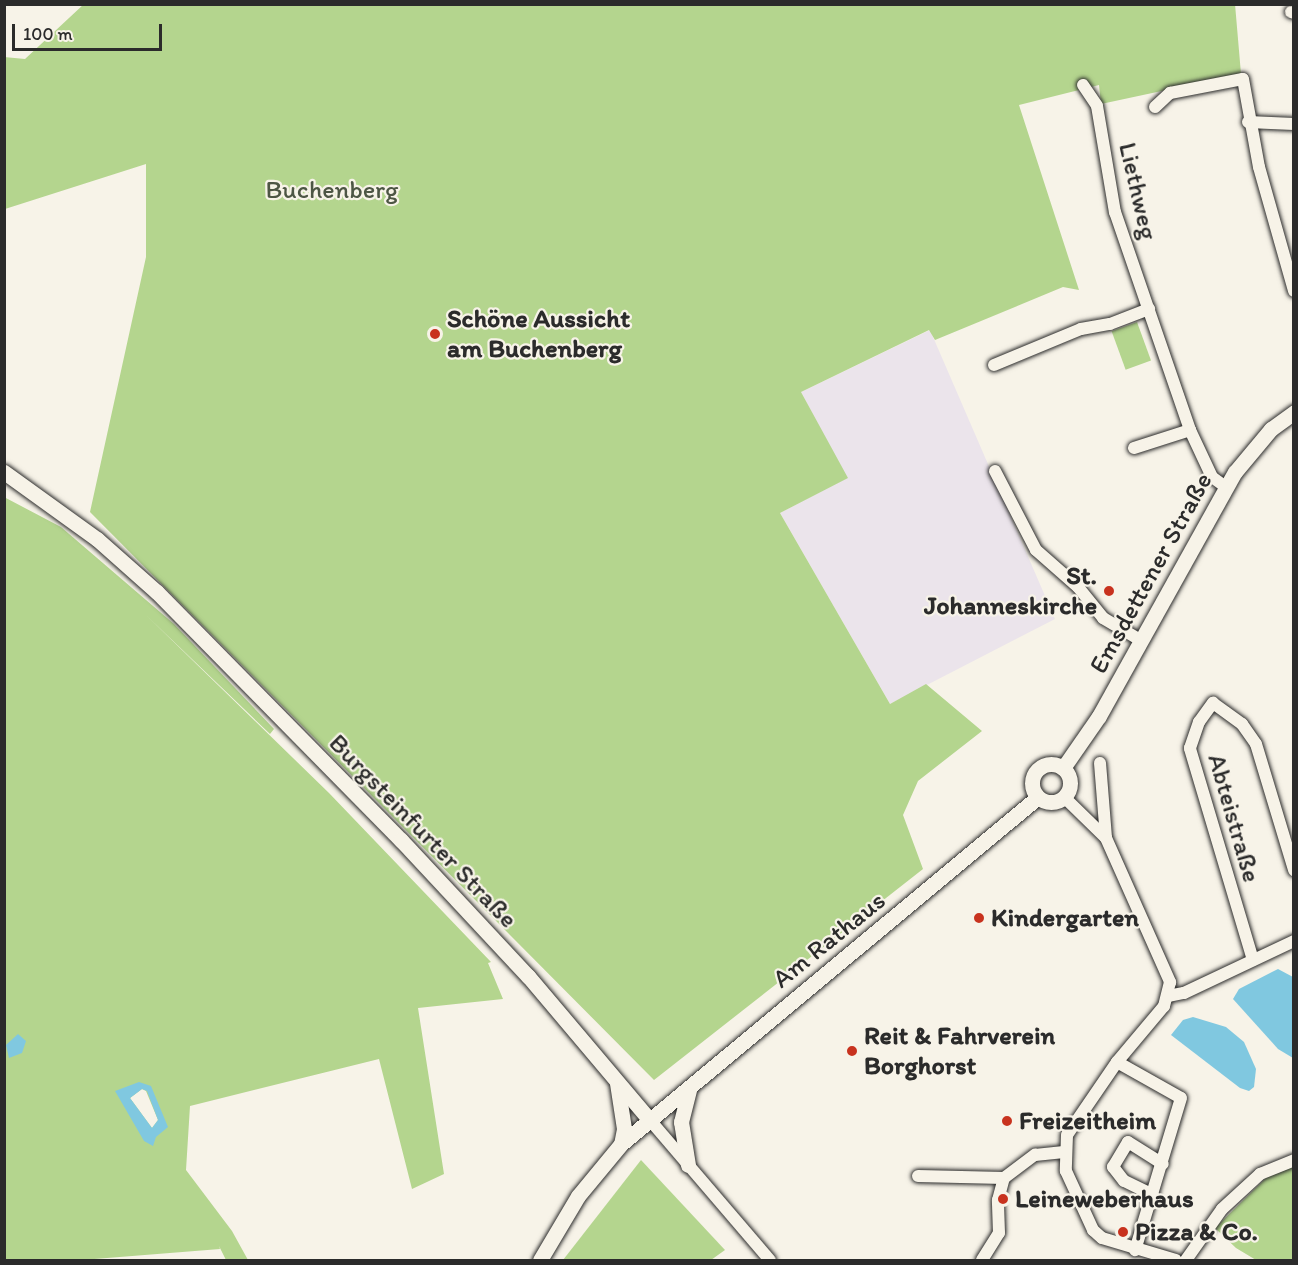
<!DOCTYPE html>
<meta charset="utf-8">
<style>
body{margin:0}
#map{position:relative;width:1298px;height:1265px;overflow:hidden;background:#f7f3e8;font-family:Itim,sans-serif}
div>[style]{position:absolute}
.built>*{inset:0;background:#ebe4eb}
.green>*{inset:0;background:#b4d58e;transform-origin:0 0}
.water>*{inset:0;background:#80c8e0}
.roads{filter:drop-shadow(0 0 2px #2b2b2b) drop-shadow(0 0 2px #2b2b2b)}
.minor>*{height:12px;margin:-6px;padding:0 6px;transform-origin:6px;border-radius:6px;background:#f7f3e8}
.major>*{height:15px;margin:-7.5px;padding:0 7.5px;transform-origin:7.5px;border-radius:7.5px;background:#f7f3e8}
.major>.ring{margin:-7.5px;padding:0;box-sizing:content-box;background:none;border:15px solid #f7f3e8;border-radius:50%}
.dots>*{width:16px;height:16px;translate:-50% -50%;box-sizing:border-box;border:3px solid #f7f3e8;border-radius:50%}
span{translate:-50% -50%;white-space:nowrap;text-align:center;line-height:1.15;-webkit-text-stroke:4.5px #f7f3e8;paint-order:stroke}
.park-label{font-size:26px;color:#4d5644}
.street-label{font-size:26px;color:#2b2b2b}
.poi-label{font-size:26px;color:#2b2b2b;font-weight:700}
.left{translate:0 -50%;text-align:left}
.right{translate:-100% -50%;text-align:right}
.frame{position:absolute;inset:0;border:6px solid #2b2b2b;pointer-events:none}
.scale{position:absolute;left:12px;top:24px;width:150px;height:27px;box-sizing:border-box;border:3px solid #2b2b2b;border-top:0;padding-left:8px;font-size:18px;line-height:21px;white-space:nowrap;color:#2b2b2b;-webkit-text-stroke:4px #f7f3e8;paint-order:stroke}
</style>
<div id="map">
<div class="built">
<div style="clip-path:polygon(930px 330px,1055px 619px,890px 704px,780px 513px,847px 478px,801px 392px)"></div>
</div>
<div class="green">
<div style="clip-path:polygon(84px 4px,1235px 4px,1241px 74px,1101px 104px,1099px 85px,1019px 105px,1079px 290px,1063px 287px,935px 340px,929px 330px,801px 392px,848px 478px,780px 513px,890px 704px,926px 684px,982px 731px,918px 781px,903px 815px,923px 869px,654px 1080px,90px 512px,146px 257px,146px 164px,5px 209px,4px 57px,25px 59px)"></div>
<div style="left:1137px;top:322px;width:41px;height:27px;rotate:70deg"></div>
<div style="clip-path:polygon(evenodd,4px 497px,61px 527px,174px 624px,274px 729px,270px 734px,146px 615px,329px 793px,491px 962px,488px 963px,503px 999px,418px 1008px,444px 1174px,412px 1189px,379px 1059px,190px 1106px,186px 1170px,232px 1231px,248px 1260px,226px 1260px,219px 1246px,220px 1249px,82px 1260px,5px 1260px,4px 497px,142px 1089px,146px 1091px,158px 1120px,152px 1128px,130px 1098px,142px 1089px)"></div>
<div style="clip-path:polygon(641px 1160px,725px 1250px,711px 1260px,563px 1260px)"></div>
<div style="clip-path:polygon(1293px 1163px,1293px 1260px,1256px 1260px,1236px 1248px,1215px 1228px,1266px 1178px,1264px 1174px)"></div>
</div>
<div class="water">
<div style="clip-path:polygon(1278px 969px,1293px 977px,1293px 1058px,1278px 1049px,1233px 999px,1239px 989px)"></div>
<div style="clip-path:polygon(1193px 1017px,1226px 1027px,1244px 1042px,1256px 1069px,1254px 1087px,1249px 1091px,1240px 1088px,1171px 1035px,1183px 1020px)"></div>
<div style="clip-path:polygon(18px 1034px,26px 1041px,22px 1053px,9px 1058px,6px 1045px)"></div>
<div style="clip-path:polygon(evenodd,139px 1082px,151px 1086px,168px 1127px,156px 1137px,153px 1146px,144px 1141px,115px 1091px,139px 1082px,142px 1089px,147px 1091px,158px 1120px,152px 1128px,130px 1098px,142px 1089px)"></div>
</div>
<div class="roads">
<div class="minor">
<div style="left:1291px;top:12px;width:3px;rotate:18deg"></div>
<div style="left:1083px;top:85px;width:25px;rotate:56deg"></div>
<div style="left:1097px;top:106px;width:108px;rotate:80.4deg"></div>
<div style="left:1115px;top:212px;width:231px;rotate:71deg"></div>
<div style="left:1190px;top:430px;width:52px;rotate:64.9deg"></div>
<div style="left:1212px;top:477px;width:17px;rotate:36deg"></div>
<div style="left:1155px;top:107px;width:21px;rotate:-43deg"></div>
<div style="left:1170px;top:93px;width:74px;rotate:-10.9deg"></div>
<div style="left:1243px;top:79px;width:89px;rotate:79.7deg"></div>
<div style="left:1259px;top:167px;width:129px;rotate:74.2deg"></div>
<div style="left:1248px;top:122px;width:46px;rotate:2.5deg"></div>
<div style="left:994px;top:365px;width:94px;rotate:-22.5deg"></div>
<div style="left:1081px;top:329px;width:29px;rotate:-10deg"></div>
<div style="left:1110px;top:324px;width:42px;rotate:-21deg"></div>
<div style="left:1134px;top:448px;width:59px;rotate:-17.8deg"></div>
<div style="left:995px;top:471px;width:89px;rotate:62.6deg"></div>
<div style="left:1036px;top:550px;width:56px;rotate:41.4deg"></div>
<div style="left:1078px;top:587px;width:40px;rotate:51deg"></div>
<div style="left:1103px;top:618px;width:43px;rotate:30.7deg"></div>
<div style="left:1100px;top:763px;width:75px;rotate:85.4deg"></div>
<div style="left:1064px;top:797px;width:59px;rotate:44.3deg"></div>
<div style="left:1106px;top:838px;width:158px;rotate:66deg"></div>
<div style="left:1170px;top:982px;width:25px;rotate:104deg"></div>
<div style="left:1164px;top:1006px;width:73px;rotate:130deg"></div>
<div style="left:1117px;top:1062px;width:88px;rotate:124.4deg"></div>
<div style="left:1067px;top:1135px;width:36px;rotate:92deg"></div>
<div style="left:1066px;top:1171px;width:65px;rotate:65.4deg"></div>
<div style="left:1093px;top:1230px;width:12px;rotate:42deg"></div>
<div style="left:1102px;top:1238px;width:77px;rotate:16.6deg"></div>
<div style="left:1253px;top:960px;width:221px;rotate:-106.6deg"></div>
<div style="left:1190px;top:748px;width:28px;rotate:-71deg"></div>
<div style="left:1199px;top:722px;width:24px;rotate:-54deg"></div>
<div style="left:1213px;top:703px;width:36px;rotate:36deg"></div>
<div style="left:1242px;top:724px;width:24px;rotate:55deg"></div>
<div style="left:1256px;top:744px;width:132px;rotate:73.2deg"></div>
<div style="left:1168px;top:996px;width:16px;rotate:-11deg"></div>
<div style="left:1184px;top:993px;width:122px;rotate:-25.3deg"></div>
<div style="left:1117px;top:1062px;width:73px;rotate:29.4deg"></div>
<div style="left:1181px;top:1098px;width:159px;rotate:106.8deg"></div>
<div style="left:649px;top:1119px;width:186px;rotate:49.4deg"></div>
<div style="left:918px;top:1176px;width:86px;rotate:1.3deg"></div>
<div style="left:1153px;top:1195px;width:32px;rotate:-154deg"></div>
<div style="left:1124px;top:1181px;width:18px;rotate:-128deg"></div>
<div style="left:1113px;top:1167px;width:29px;rotate:-59deg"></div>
<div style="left:1128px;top:1142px;width:41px;rotate:32.2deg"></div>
<div style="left:982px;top:1260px;width:32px;rotate:-58deg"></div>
<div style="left:999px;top:1233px;width:33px;rotate:-92deg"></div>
<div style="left:998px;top:1200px;width:23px;rotate:-75deg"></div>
<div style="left:1004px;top:1178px;width:39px;rotate:-37deg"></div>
<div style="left:1035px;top:1155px;width:29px;rotate:-6deg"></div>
<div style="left:1186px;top:1260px;width:62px;rotate:-54.8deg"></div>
<div style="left:1222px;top:1209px;width:52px;rotate:-42.6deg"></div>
<div style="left:1260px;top:1174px;width:37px;rotate:-22deg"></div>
</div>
<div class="major">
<div style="left:4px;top:472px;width:115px;rotate:35.8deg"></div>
<div style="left:97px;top:539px;width:80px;rotate:41.5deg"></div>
<div style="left:157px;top:592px;width:348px;rotate:45.5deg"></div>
<div style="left:401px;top:840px;width:186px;rotate:47deg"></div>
<div style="left:528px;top:976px;width:187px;rotate:49.8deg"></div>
<div class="ring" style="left:1032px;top:764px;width:23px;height:23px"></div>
<div style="left:1063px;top:768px;width:63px;rotate:-55.3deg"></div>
<div style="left:1099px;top:716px;width:279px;rotate:-60.9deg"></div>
<div style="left:1235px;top:472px;width:56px;rotate:-50.1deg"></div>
<div style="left:1271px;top:429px;width:29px;rotate:-36deg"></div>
<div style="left:617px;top:1083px;width:47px;rotate:81.3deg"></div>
<div style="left:624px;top:1129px;width:15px;rotate:101deg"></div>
<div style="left:688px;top:1165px;width:44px;rotate:-99.2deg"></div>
<div style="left:681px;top:1122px;width:36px;rotate:-76deg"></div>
<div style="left:540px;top:1260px;width:74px;rotate:-59.3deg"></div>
<div style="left:578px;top:1196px;width:67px;rotate:-50.4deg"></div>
<div style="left:621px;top:1144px;width:542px;rotate:-39.77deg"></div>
</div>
</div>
<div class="dots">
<div style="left:435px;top:334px;background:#c8321e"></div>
<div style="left:1109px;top:591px;background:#c8321e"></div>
<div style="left:979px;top:918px;background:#c8321e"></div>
<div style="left:852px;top:1051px;background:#c8321e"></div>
<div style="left:1007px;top:1121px;background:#c8321e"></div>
<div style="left:1003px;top:1199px;background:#c8321e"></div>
<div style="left:1123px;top:1232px;background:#c8321e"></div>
</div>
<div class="park-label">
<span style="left:332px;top:190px">Buchenberg</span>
</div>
<div class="street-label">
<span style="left:1138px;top:191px;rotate:77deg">Liethweg</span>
<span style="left:1151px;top:573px;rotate:-61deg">Emsdettener Straße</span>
<span style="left:1234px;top:818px;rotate:74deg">Abteistraße</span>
<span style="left:423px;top:831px;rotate:46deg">Burgsteinfurter Straße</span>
<span style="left:829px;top:940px;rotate:-39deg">Am Rathaus</span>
</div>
<div class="poi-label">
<span class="left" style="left:447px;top:334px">Schöne Aussicht<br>am Buchenberg</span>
<span class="right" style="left:1097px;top:591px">St.<br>Johanneskirche</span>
<span class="left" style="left:991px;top:918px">Kindergarten</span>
<span class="left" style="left:864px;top:1051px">Reit &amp; Fahrverein<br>Borghorst</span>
<span class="left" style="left:1019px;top:1121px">Freizeitheim</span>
<span class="left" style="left:1015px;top:1199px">Leineweberhaus</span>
<span class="left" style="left:1135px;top:1232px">Pizza &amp; Co.</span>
</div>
<div class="frame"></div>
<div class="scale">100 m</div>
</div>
